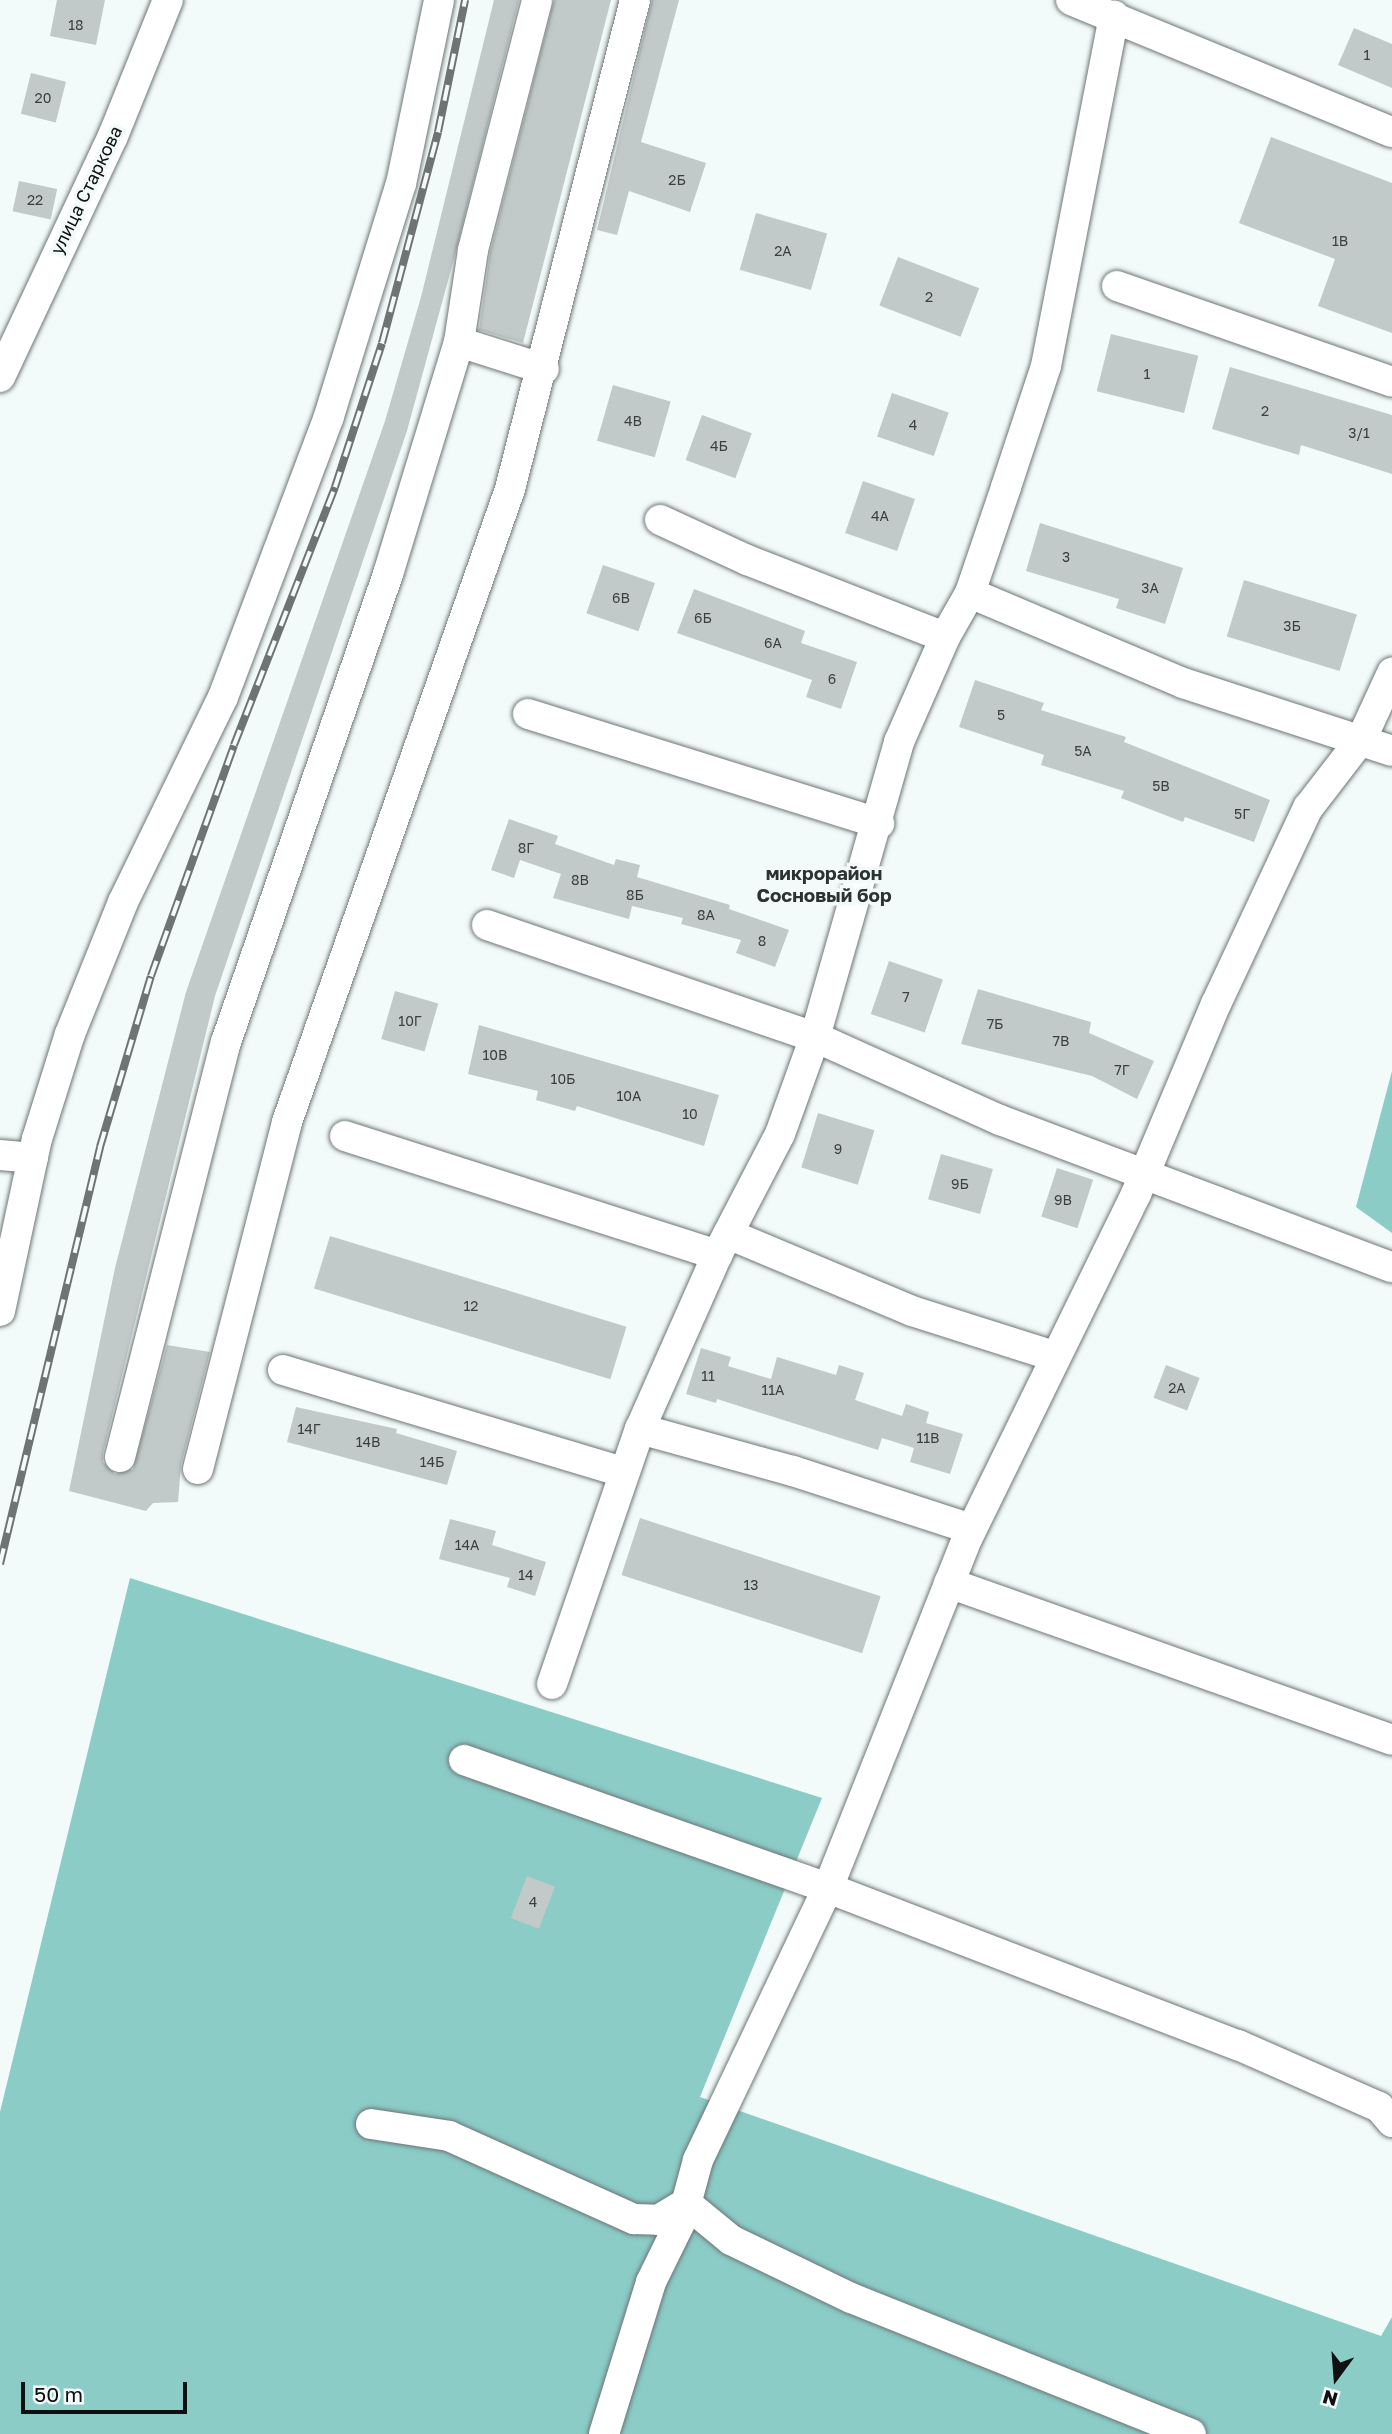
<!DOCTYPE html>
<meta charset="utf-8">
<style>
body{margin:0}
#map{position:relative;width:1392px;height:2434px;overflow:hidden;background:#f2fafa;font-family:"Golos Text",sans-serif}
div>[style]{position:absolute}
.forest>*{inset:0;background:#8bccc7}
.building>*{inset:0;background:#c2cac9;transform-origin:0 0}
.roads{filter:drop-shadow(0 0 2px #6e7575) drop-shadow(0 0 2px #6e7575)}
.minor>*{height:30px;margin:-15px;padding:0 15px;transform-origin:15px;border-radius:15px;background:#fff}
.rail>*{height:8px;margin-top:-4px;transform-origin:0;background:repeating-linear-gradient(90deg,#f2fafa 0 16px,#6e7373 0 32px);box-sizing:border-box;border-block:2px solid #6e7373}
span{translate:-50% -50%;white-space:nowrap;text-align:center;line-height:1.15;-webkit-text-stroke:7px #f2fafa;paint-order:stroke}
.number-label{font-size:14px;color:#3b3f3e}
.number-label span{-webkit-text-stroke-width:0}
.street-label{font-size:18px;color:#0e1110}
.neighbourhood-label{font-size:19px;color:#2b3231;font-weight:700}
.north{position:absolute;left:1301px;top:2343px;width:70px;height:70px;-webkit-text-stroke:5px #f2fafa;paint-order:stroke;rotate:196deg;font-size:19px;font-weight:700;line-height:28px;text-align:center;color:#0e1110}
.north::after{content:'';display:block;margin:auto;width:24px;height:32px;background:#0e1110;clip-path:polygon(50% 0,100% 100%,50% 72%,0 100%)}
.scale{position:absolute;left:21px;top:2382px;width:166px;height:32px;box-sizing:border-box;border:4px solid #0e1110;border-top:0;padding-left:9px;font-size:21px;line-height:24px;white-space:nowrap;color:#0e1110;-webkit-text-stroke:5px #f2fafa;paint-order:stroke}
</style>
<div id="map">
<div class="forest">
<div style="clip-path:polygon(1392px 1071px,1392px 1233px,1356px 1207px)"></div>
<div style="clip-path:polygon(130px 1578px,822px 1798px,700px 2097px,1381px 2336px,1392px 2317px,1392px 2434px,0 2434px,0 2112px)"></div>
</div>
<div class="building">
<div style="clip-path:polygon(57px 0,105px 0,96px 45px,50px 36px)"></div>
<div style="clip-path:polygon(494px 0,519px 0,455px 255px,407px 431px,215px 996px,103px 1453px,103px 1462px,115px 1474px,133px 1469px,167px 1345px,210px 1352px,181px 1465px,178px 1502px,153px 1503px,146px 1511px,69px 1491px,115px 1268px,186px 992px,385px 421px,421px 297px)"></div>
<div style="clip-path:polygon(611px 0,523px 343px,479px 330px,490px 253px,554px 0)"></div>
<div style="clip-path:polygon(652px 0,679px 0,641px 142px,706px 163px,690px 212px,629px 191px,617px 235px,597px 230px)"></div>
<div style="clip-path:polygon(1354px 28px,1392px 44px,1392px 88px,1338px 65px)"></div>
<div style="left:31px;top:73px;width:36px;height:42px;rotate:14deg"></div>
<div style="clip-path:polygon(1271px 137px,1392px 183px,1392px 333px,1318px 306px,1335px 259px,1239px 223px)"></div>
<div style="left:19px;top:181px;width:39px;height:31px;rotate:12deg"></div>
<div style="left:756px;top:213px;width:74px;height:59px;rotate:16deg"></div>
<div style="left:898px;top:257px;width:87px;height:52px;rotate:21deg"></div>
<div style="left:1111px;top:334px;width:90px;height:59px;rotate:14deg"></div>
<div style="clip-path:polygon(1230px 367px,1392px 415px,1392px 474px,1301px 445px,1299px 455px,1212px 429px)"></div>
<div style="left:613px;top:385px;width:60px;height:58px;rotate:16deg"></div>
<div style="left:892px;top:393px;width:60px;height:46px;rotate:19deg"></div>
<div style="left:702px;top:415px;width:53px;height:48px;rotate:20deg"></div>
<div style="left:863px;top:481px;width:55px;height:55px;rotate:19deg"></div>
<div style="clip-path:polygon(1040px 523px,1183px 568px,1165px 624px,1116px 608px,1119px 599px,1026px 571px)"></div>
<div style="left:603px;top:565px;width:55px;height:51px;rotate:19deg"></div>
<div style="left:1244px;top:580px;width:118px;height:59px;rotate:17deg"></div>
<div style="clip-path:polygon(694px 589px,805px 631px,801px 643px,857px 662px,841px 709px,806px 697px,812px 680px,677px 633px)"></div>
<div style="clip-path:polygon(975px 680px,1044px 703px,1041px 710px,1126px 737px,1124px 742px,1270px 800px,1254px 842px,1185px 817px,1183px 822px,1121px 798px,1124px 791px,1041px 765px,1044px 755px,959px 727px)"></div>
<div style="clip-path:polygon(509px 819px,558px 836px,555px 844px,614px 865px,616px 859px,640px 865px,637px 877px,730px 905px,729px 909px,789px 930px,775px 967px,736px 953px,741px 940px,681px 924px,683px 918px,632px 906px,629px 919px,553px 898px,561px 874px,520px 860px,514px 878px,491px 870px)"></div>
<div style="left:889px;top:961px;width:57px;height:56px;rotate:19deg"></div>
<div style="clip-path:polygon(978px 989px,1091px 1022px,1089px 1033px,1154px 1061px,1137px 1099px,1092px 1076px,961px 1044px)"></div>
<div style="left:395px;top:991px;width:45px;height:50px;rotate:16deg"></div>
<div style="clip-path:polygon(479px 1025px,719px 1095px,704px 1146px,577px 1106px,575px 1111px,536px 1100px,538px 1091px,468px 1074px)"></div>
<div style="left:818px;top:1113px;width:59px;height:57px;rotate:17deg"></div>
<div style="left:941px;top:1154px;width:54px;height:47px;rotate:16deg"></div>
<div style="left:1057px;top:1168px;width:38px;height:51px;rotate:18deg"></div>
<div style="left:330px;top:1236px;width:310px;height:55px;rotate:17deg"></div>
<div style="clip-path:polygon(701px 1348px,731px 1357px,728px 1366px,771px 1379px,777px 1357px,836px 1375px,839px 1365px,864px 1373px,855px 1400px,902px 1416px,906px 1404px,929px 1412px,926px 1423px,963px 1434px,950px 1474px,910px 1462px,914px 1448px,882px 1438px,878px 1450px,717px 1399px,716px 1403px,686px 1394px)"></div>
<div style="left:1166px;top:1365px;width:36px;height:35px;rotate:21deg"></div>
<div style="clip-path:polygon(296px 1407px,397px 1429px,396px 1433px,457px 1451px,447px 1485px,287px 1442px)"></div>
<div style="left:640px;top:1518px;width:253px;height:60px;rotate:18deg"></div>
<div style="clip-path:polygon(450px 1519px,496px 1531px,492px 1545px,546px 1562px,535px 1596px,507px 1587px,510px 1578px,439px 1559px)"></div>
<div style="left:527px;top:1876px;width:30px;height:45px;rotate:21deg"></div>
</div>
<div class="roads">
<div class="minor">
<div style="left:1071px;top:0;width:347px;rotate:22.4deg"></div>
<div style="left:1117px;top:286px;width:291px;rotate:19.2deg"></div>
<div style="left:459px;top:342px;width:89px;rotate:17.6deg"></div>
<div style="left:0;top:377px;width:266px;rotate:-64.9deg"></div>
<div style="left:113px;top:136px;width:147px;rotate:-68deg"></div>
<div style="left:660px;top:520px;width:96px;rotate:24.7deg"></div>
<div style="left:747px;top:560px;width:212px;rotate:21.3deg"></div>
<div style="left:970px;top:593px;width:231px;rotate:22.9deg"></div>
<div style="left:1183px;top:683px;width:220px;rotate:18deg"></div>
<div style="left:528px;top:714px;width:368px;rotate:17.3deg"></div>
<div style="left:487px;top:925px;width:347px;rotate:18.9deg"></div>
<div style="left:815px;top:1037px;width:203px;rotate:24.2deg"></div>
<div style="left:1000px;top:1120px;width:419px;rotate:20.6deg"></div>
<div style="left:345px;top:1136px;width:391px;rotate:17.7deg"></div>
<div style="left:0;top:1155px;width:33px;rotate:5deg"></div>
<div style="left:728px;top:1234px;width:199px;rotate:22.7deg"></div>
<div style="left:912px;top:1311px;width:149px;rotate:17.6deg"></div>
<div style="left:0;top:1311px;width:176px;rotate:-77.9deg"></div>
<div style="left:37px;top:1139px;width:110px;rotate:-72.6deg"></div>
<div style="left:70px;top:1034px;width:142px;rotate:-68.1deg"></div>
<div style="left:123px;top:902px;width:228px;rotate:-64deg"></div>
<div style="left:223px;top:697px;width:300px;rotate:-69.3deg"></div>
<div style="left:329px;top:416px;width:243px;rotate:-72.8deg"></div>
<div style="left:401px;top:184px;width:188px;rotate:-78.3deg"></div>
<div style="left:283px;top:1370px;width:355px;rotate:16.7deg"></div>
<div style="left:640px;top:1429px;width:159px;rotate:15.4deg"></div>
<div style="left:793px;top:1471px;width:187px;rotate:18deg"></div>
<div style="left:120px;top:1457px;width:428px;rotate:-75.7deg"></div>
<div style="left:226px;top:1042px;width:495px;rotate:-70.9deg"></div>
<div style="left:388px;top:574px;width:243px;rotate:-73deg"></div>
<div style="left:459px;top:342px;width:93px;rotate:-81.3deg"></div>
<div style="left:473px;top:250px;width:258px;rotate:-75.6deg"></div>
<div style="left:198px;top:1469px;width:358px;rotate:-75.6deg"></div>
<div style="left:287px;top:1122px;width:671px;rotate:-70.59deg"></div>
<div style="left:510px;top:489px;width:505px;rotate:-75.66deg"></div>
<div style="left:949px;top:1583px;width:470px;rotate:19.5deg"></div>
<div style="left:552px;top:1684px;width:270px;rotate:-71deg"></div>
<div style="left:640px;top:1429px;width:190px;rotate:-66.1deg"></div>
<div style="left:717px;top:1255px;width:136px;rotate:-62.5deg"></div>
<div style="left:780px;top:1134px;width:103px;rotate:-70.2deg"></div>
<div style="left:815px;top:1037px;width:307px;rotate:-74.1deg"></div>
<div style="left:899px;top:742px;width:115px;rotate:-66.3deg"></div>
<div style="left:945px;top:637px;width:51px;rotate:-60.4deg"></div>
<div style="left:970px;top:593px;width:112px;rotate:-71.2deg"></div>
<div style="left:1006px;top:487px;width:127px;rotate:-71.7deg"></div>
<div style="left:1046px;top:366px;width:357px;rotate:-79deg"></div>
<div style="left:464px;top:1760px;width:386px;rotate:19.4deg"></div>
<div style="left:828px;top:1888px;width:439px;rotate:21deg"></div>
<div style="left:1238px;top:2045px;width:154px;rotate:23.7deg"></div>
<div style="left:1379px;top:2107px;width:20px;rotate:49deg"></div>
<div style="left:371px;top:2124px;width:79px;rotate:8.7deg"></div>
<div style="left:449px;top:2136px;width:203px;rotate:24.2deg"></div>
<div style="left:634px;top:2219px;width:24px;rotate:2deg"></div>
<div style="left:658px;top:2220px;width:33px;rotate:-31deg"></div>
<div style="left:686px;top:2203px;width:58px;rotate:39.4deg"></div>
<div style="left:731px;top:2240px;width:133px;rotate:25.8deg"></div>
<div style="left:851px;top:2298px;width:366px;rotate:21.8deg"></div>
<div style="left:604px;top:2434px;width:159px;rotate:-72.8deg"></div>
<div style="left:651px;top:2282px;width:70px;rotate:-63.8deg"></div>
<div style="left:682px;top:2219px;width:61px;rotate:-74.8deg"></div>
<div style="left:698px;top:2160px;width:301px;rotate:-64.5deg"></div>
<div style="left:828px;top:1888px;width:378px;rotate:-68.3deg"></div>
<div style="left:968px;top:1537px;width:382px;rotate:-63.9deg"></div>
<div style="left:1136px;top:1194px;width:206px;rotate:-67.2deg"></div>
<div style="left:1216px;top:1004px;width:217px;rotate:-64.9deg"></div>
<div style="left:1308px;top:808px;width:88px;rotate:-52.4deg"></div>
<div style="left:1362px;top:738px;width:72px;rotate:-65.2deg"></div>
</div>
</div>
<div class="rail">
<div style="left:0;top:1564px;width:429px;rotate:-76.5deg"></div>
<div style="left:100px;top:1147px;width:178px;rotate:-73.4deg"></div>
<div style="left:151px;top:976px;width:245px;rotate:-70.2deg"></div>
<div style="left:234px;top:745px;width:277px;rotate:-68.6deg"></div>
<div style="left:335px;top:487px;width:151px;rotate:-71.9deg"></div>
<div style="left:382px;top:343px;width:218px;rotate:-75.1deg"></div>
<div style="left:438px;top:132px;width:135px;rotate:-78.4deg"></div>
</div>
<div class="number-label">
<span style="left:76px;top:25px">18</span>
<span style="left:1367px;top:55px">1</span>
<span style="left:43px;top:98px">20</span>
<span style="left:677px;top:180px">2Б</span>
<span style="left:35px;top:200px">22</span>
<span style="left:1340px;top:241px">1В</span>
<span style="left:783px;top:251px">2А</span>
<span style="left:929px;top:297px">2</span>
<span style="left:1147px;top:374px">1</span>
<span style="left:1265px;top:411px">2</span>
<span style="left:633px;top:421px">4В</span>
<span style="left:913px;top:425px">4</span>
<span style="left:1359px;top:433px">3/1</span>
<span style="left:719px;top:446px">4Б</span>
<span style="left:880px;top:516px">4А</span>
<span style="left:1066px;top:557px">3</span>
<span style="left:1150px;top:588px">3А</span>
<span style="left:621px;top:598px">6В</span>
<span style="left:703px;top:618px">6Б</span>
<span style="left:1292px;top:626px">3Б</span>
<span style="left:773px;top:643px">6А</span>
<span style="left:832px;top:679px">6</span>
<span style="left:1001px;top:715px">5</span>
<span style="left:1083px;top:751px">5А</span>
<span style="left:1161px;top:786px">5В</span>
<span style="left:1242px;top:814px">5Г</span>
<span style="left:526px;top:848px">8Г</span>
<span style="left:580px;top:880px">8В</span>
<span style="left:635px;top:895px">8Б</span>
<span style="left:706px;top:915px">8А</span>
<span style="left:762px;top:941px">8</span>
<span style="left:906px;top:997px">7</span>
<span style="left:410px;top:1021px">10Г</span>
<span style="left:995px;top:1024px">7Б</span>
<span style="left:1061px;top:1041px">7В</span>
<span style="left:495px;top:1055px">10В</span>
<span style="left:1122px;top:1070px">7Г</span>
<span style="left:563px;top:1079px">10Б</span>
<span style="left:629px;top:1096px">10А</span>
<span style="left:690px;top:1114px">10</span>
<span style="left:838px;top:1149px">9</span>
<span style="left:960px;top:1184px">9Б</span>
<span style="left:1063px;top:1200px">9В</span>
<span style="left:471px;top:1306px">12</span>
<span style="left:708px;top:1376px">11</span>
<span style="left:1177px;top:1388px">2А</span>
<span style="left:773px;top:1390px">11А</span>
<span style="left:309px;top:1429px">14Г</span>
<span style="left:928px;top:1438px">11В</span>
<span style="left:368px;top:1442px">14В</span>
<span style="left:432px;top:1462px">14Б</span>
<span style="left:467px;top:1545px">14А</span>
<span style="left:526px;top:1575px">14</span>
<span style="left:751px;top:1585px">13</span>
<span style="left:533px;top:1902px">4</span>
</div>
<div class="street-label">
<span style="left:86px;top:190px;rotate:-64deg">улица Старкова</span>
</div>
<div class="neighbourhood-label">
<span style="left:824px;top:884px">микрорайон<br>Сосновый бор</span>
</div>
<div class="north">N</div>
<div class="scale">50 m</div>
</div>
